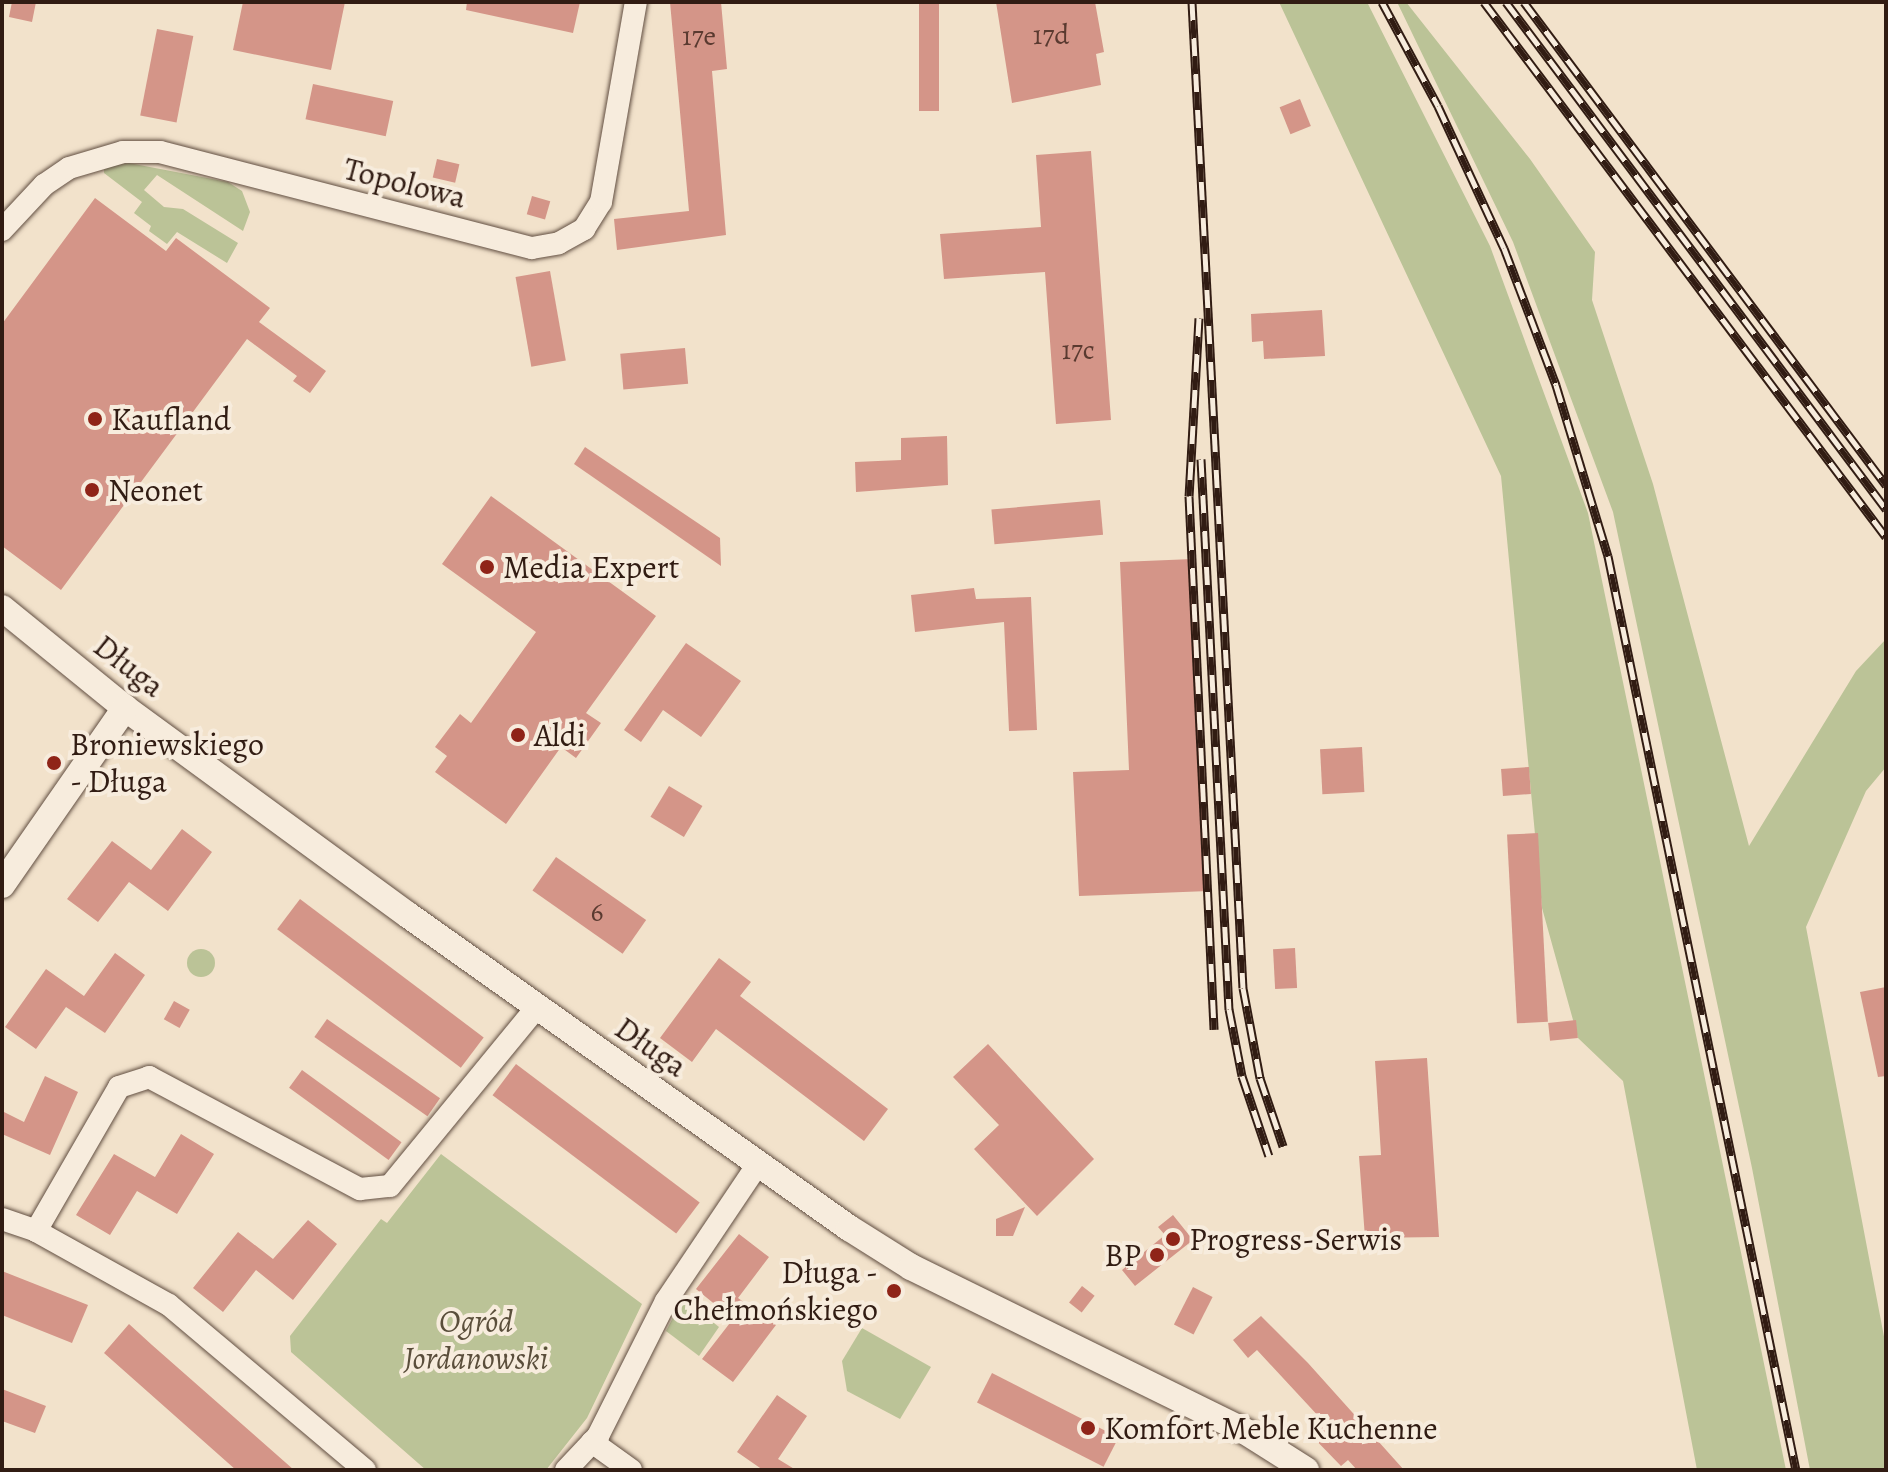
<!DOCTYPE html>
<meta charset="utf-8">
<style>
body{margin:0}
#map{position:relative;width:1888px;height:1472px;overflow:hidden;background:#f2e2cb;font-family:Alegreya,serif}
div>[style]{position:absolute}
.green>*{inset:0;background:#bbc397}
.round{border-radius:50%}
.building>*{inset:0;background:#d49588;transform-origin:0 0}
.roads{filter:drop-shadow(0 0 2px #614e41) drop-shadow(0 0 2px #614e41)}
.minor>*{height:22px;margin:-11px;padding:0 11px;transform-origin:11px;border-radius:11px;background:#f7ecdd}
.tertiary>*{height:26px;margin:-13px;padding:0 13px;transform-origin:13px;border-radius:13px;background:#f7ecdd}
.rail>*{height:9px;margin-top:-4.5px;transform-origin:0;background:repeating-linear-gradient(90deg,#f7ecdd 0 18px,#311c13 0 36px);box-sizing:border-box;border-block:2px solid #311c13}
.dots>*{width:22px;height:22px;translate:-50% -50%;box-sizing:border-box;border:4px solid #f7ecdd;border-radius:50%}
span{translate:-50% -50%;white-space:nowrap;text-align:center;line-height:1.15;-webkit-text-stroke:8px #f7ecdd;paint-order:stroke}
.number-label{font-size:28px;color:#5a3a30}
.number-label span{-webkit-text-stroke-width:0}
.street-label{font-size:32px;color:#311c13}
.poi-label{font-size:32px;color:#311c13}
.left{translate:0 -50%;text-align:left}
.right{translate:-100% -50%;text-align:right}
.park-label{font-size:32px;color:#5a4e3b;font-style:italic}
.frame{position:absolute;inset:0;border:4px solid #311c13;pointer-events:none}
</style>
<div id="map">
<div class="green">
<div style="clip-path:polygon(1279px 2px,1367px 2px,1490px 246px,1588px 513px,1786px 1470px,1697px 1470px,1623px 1081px,1578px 1038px,1542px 908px,1501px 476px)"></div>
<div style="clip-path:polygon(1397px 2px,1406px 2px,1530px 159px,1595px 252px,1592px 300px,1653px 484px,1749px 846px,1856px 671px,1886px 639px,1886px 767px,1866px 791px,1806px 927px,1886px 1347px,1886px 1470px,1810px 1470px,1752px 1168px,1613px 512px,1513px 242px)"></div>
<div style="clip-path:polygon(129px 163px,228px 182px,242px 191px,250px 212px,243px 231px,157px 175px,144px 190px,164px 207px,183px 209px,238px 243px,227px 263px,177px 232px,167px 244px,149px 231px,151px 226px,134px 213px,142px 202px,104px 173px,104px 167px)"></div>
<div class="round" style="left:187px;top:949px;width:28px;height:28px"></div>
<div style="clip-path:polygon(441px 1154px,642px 1304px,587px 1418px,546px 1470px,426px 1470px,291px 1352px,290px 1336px,381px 1219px,387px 1223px)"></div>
<div style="clip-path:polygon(683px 1298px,719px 1327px,699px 1356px,666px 1331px)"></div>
<div style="clip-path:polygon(862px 1328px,931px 1367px,900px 1419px,847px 1391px,842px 1361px)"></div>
</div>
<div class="building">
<div style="clip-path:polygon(12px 2px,36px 2px,32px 22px,9px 17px)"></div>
<div style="clip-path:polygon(243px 2px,345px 2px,331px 70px,233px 50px)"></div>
<div style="clip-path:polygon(467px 2px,580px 2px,573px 33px,466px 10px)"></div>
<div style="clip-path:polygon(670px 2px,721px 2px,727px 69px,712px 71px,726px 235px,617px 250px,614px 219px,689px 211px)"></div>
<div style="left:919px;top:2px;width:20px;height:109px"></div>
<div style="clip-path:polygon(996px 2px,1095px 2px,1104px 52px,1096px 54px,1101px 85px,1012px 103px)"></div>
<div style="left:157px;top:29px;width:37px;height:88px;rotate:11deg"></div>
<div style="left:313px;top:84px;width:82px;height:36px;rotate:12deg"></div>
<div style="left:1300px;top:99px;width:29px;height:22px;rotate:68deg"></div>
<div style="clip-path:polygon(1091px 151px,1111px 420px,1056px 424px,1045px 272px,944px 279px,940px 234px,1041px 227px,1036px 155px)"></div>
<div style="left:437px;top:159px;width:23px;height:19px;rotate:13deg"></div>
<div style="left:532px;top:196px;width:19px;height:19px;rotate:16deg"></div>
<div style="clip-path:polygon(95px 198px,166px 251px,176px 238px,270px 308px,259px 322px,326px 371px,310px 393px,293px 381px,297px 376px,247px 339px,61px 590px,2px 546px,2px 324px)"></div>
<div style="left:550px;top:271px;width:91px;height:35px;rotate:80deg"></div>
<div style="clip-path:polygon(1322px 310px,1325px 356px,1264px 359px,1263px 341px,1252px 342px,1251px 314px)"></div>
<div style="left:685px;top:348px;width:36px;height:65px;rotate:85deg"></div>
<div style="clip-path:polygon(947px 436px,948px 485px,856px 492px,855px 462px,901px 460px,901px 438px)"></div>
<div style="clip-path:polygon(585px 447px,720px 538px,721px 566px,574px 464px)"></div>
<div style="clip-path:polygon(491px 496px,656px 616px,586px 713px,601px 723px,576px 758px,561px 747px,506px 824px,435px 772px,447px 756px,435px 747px,460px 714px,471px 723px,536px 632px,442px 564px)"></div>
<div style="left:1100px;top:500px;width:35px;height:109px;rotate:85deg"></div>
<div style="clip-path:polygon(1193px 559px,1209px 891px,1079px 896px,1073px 772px,1129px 770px,1120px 562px)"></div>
<div style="clip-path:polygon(974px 588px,976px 599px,1031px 597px,1037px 730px,1009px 731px,1004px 622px,915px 632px,911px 595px)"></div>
<div style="clip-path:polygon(686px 643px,741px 681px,701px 737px,663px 710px,641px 742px,624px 730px)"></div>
<div style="left:1362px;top:747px;width:45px;height:42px;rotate:87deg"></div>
<div style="left:1529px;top:767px;width:27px;height:28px;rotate:86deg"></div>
<div style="left:669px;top:786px;width:39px;height:36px;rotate:31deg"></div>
<div style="clip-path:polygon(182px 829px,212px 852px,168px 911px,129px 882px,98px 922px,67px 899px,112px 841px,151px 870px)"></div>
<div style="left:1538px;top:833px;width:189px;height:31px;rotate:87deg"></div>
<div style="left:556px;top:857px;width:110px;height:41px;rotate:35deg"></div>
<div style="left:300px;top:899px;width:230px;height:38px;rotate:37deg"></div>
<div style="left:1295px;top:948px;width:40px;height:22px;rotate:87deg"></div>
<div style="clip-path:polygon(115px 953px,145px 975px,105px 1033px,66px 1007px,36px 1049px,5px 1027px,46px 969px,84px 996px)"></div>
<div style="clip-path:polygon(719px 958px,751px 982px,740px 996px,888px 1109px,864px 1141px,716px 1029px,692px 1062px,660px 1038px)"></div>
<div style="clip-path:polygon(1886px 987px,1886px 1076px,1878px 1077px,1860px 992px)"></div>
<div style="left:174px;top:1001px;width:18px;height:21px;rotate:29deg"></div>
<div style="left:327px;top:1019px;width:138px;height:22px;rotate:35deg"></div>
<div style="left:1576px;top:1020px;width:18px;height:28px;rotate:84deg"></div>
<div style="clip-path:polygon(988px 1044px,1094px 1159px,1037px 1216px,974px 1149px,999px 1125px,953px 1077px)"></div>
<div style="clip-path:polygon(1427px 1058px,1439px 1237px,1365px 1238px,1359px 1156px,1381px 1155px,1375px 1061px)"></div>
<div style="left:516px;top:1064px;width:230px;height:39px;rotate:37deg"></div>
<div style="left:302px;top:1070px;width:123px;height:22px;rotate:36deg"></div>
<div style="clip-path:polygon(45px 1076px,78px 1092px,50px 1155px,2px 1134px,2px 1111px,24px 1122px)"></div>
<div style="clip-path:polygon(181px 1134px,214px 1154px,177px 1214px,137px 1191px,110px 1235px,76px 1215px,114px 1154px,155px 1177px)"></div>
<div style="clip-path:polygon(1025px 1207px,1013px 1236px,996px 1236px,996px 1219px)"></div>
<div style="clip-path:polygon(1173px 1215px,1193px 1240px,1135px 1286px,1122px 1270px,1165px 1235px,1158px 1227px)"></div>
<div style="clip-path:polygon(308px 1220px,337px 1244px,293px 1300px,256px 1270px,223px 1312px,193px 1288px,238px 1232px,273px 1259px)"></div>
<div style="clip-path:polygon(739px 1234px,769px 1257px,738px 1298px,776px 1325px,733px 1382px,702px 1359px,733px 1319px,696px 1289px)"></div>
<div style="clip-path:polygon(2px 1271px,88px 1305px,72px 1343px,2px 1315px)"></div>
<div style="left:1082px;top:1286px;width:16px;height:21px;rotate:38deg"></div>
<div style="left:1193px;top:1287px;width:22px;height:42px;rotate:27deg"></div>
<div style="clip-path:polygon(1261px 1316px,1308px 1363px,1404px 1470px,1357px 1470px,1348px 1460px,1341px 1466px,1308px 1432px,1321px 1419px,1257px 1350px,1248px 1358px,1233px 1340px)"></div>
<div style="clip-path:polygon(129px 1324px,152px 1345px,294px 1470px,236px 1470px,104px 1353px)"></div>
<div style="left:992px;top:1373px;width:142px;height:33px;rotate:27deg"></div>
<div style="clip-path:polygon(2px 1389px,46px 1406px,35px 1433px,2px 1421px)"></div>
<div style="clip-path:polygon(777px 1395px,807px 1416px,778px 1459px,796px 1470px,763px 1470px,737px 1452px)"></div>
</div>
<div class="roads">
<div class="minor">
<div style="left:2px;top:230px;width:62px;rotate:-47deg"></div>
<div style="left:44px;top:185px;width:30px;rotate:-34deg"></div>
<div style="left:69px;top:168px;width:56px;rotate:-16.5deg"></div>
<div style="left:123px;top:152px;width:37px"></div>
<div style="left:160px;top:152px;width:384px;rotate:14.5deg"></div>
<div style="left:532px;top:248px;width:27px;rotate:-10deg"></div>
<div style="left:559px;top:243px;width:29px;rotate:-29deg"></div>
<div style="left:584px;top:229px;width:32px;rotate:-58deg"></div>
<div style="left:601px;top:202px;width:203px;rotate:-80.1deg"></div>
<div style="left:2px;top:1219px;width:36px;rotate:19deg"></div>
<div style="left:36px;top:1231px;width:152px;rotate:29.1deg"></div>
<div style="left:169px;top:1305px;width:256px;rotate:40.1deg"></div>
<div style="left:36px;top:1231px;width:166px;rotate:-60deg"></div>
<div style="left:119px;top:1087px;width:32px;rotate:-18deg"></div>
<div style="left:149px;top:1077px;width:239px;rotate:28deg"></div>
<div style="left:360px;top:1189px;width:30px;rotate:-6deg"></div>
<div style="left:390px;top:1186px;width:230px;rotate:-50.6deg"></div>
<div style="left:592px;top:1442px;width:48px;rotate:35.7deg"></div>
<div style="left:566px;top:1470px;width:47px;rotate:-46.7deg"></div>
<div style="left:598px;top:1436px;width:151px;rotate:-63.3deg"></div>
<div style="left:666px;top:1301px;width:165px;rotate:-56.1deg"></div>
</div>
<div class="tertiary">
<div style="left:2px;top:608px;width:159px;rotate:39.1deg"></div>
<div style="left:125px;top:708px;width:351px;rotate:36.2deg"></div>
<div style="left:408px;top:915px;width:541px;rotate:35.37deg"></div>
<div style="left:849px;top:1228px;width:73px;rotate:32.2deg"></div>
<div style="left:911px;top:1267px;width:373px;rotate:26.2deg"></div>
<div style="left:1246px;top:1432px;width:71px;rotate:32.3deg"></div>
<div style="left:2px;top:885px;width:216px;rotate:-55.2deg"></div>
</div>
</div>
<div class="rail">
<div style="left:1192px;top:2px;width:987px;rotate:87.04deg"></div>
<div style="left:1243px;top:988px;width:92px;rotate:79.3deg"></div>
<div style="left:1260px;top:1078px;width:72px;rotate:71.3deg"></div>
<div style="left:1382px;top:2px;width:118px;rotate:61.7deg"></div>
<div style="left:1438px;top:106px;width:157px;rotate:65.1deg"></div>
<div style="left:1504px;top:248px;width:147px;rotate:69.2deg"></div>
<div style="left:1556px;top:385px;width:179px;rotate:73.1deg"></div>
<div style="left:1608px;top:556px;width:933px;rotate:78.38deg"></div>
<div style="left:1484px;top:2px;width:669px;rotate:53.08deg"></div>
<div style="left:1506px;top:2px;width:634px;rotate:53.15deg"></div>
<div style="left:1524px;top:2px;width:604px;rotate:53.15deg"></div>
<div style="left:1199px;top:318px;width:178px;rotate:93.2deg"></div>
<div style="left:1189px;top:496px;width:534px;rotate:87.31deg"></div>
<div style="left:1201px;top:459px;width:551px;rotate:87.09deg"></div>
<div style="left:1229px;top:1009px;width:68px;rotate:79deg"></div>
<div style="left:1242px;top:1076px;width:84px;rotate:71.4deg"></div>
</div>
<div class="dots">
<div style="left:95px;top:419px;background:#8f2418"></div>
<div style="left:92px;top:490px;background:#8f2418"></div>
<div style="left:487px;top:567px;background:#8f2418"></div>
<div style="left:518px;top:735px;background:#8f2418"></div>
<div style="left:54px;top:763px;background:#8f2418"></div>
<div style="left:1173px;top:1239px;background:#8f2418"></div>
<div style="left:1157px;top:1255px;background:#8f2418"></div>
<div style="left:894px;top:1291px;background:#8f2418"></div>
<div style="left:1088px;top:1428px;background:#8f2418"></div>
</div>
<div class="number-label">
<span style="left:1051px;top:35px">17d</span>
<span style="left:699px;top:36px">17e</span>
<span style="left:1078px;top:350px">17c</span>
<span style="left:597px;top:912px">6</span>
</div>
<div class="street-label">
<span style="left:405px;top:183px;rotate:14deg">Topolowa</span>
<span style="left:129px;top:666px;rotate:38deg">Długa</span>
<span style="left:651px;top:1047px;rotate:35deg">Długa</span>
</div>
<div class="poi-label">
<span class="left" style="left:111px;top:419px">Kaufland</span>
<span class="left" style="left:108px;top:490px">Neonet</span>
<span class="left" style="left:503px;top:567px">Media Expert</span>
<span class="left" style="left:534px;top:735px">Aldi</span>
<span class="left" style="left:70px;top:763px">Broniewskiego<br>- Długa</span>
<span class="left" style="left:1189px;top:1239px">Progress-Serwis</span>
<span class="right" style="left:1141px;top:1255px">BP</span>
<span class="right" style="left:878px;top:1291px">Długa -<br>Chełmońskiego</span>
<span class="left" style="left:1104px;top:1428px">Komfort Meble Kuchenne</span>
</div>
<div class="park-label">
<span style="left:476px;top:1340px">Ogród<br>Jordanowski</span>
</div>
<div class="frame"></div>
</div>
